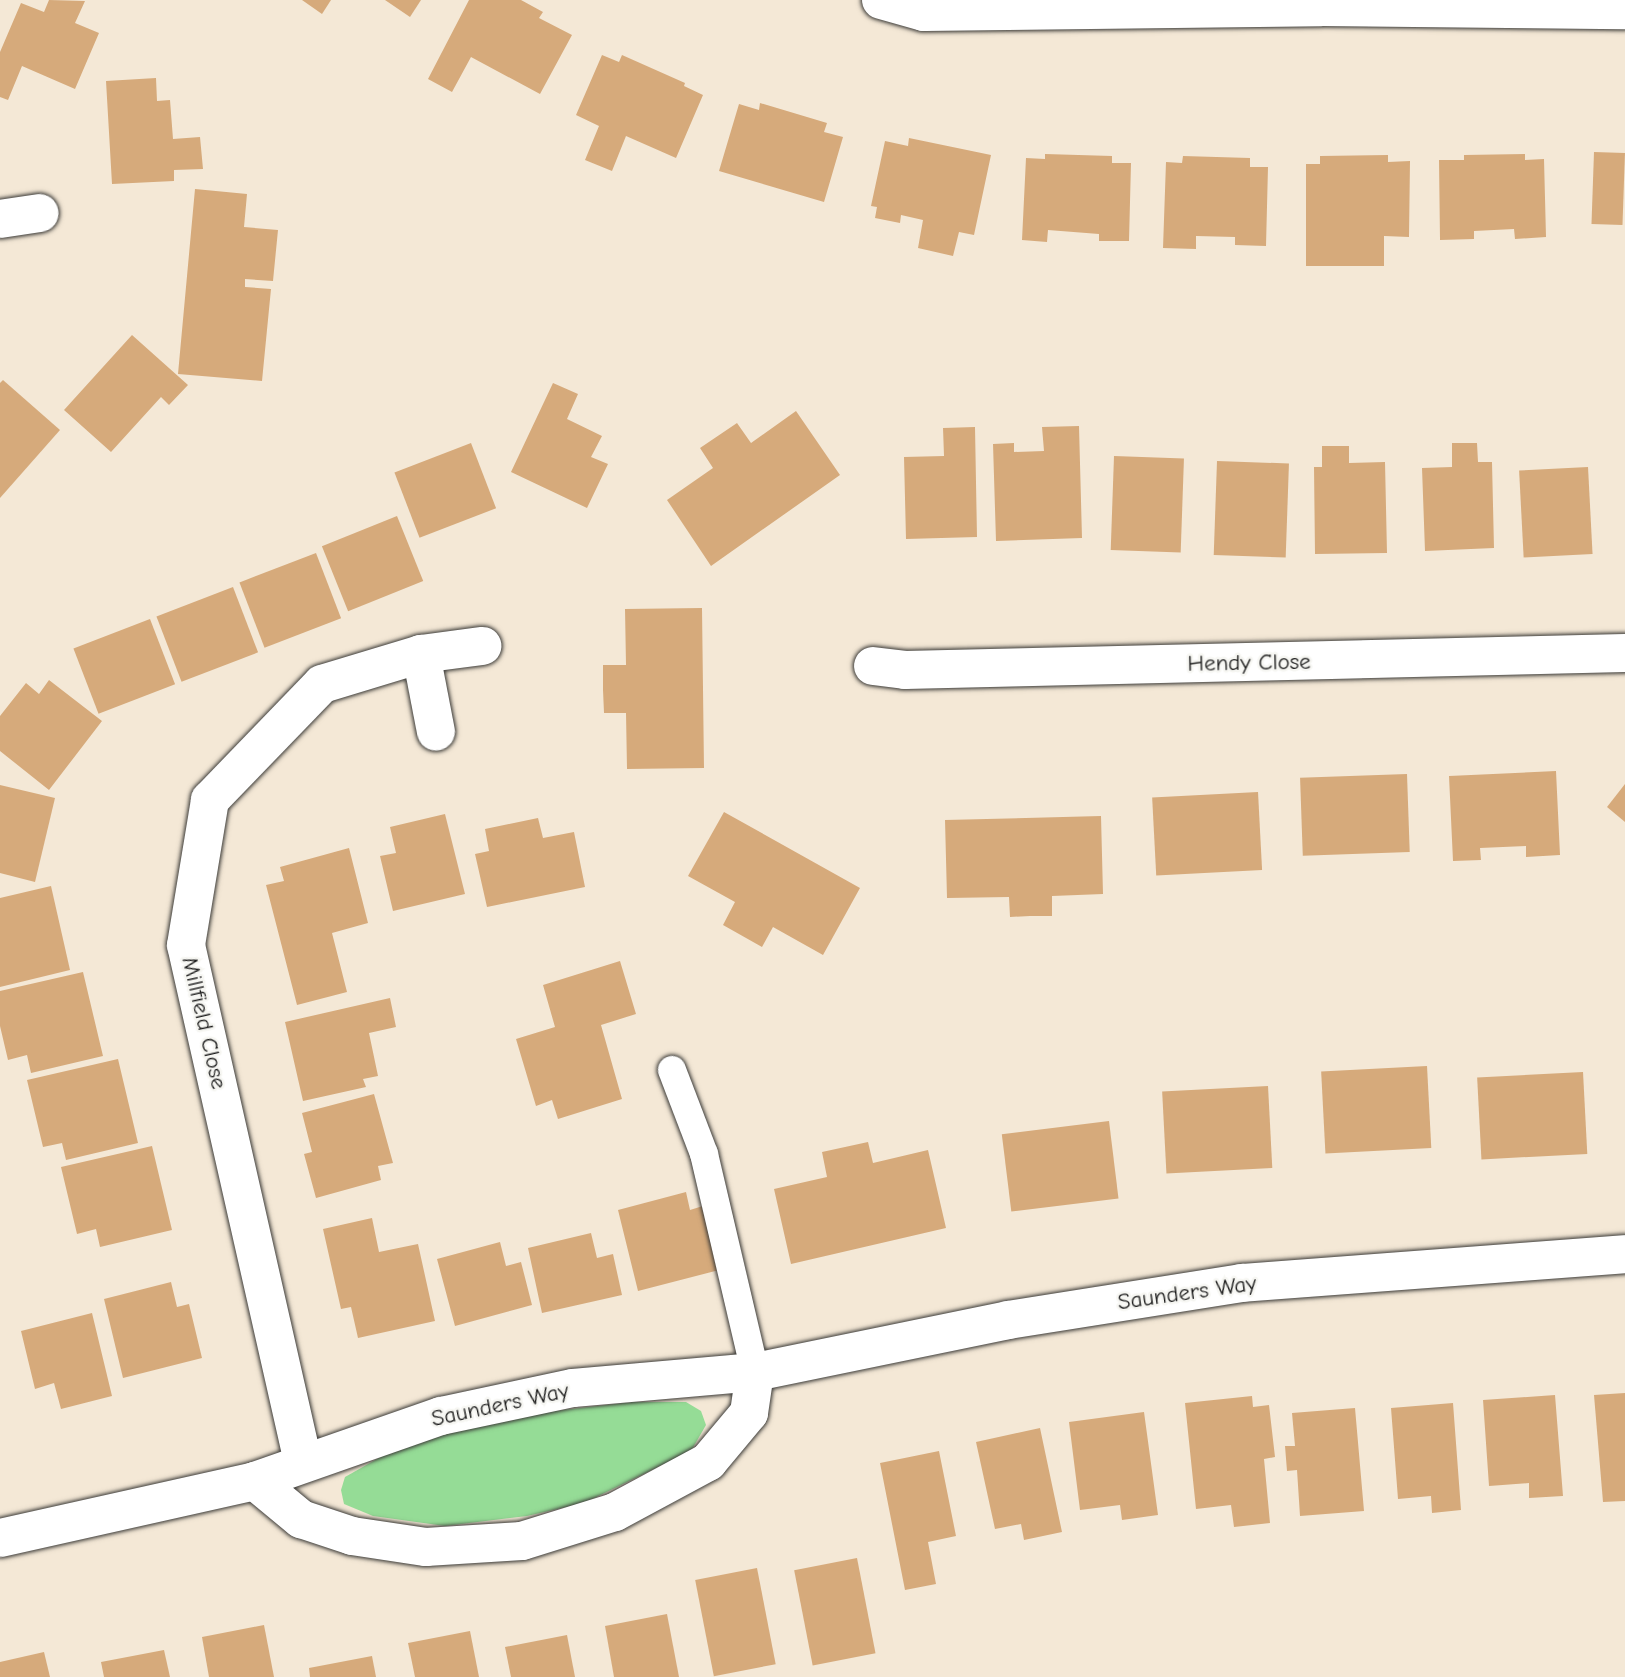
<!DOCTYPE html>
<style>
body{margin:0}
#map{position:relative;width:1625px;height:1677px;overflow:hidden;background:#f4e8d6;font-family:"Comic Neue",sans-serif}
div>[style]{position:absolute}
.green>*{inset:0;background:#95dc96}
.building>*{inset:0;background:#d6aa7b;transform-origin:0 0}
.roads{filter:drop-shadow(0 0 2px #3c3b38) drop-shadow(0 0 2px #3c3b38)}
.service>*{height:28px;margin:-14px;padding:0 14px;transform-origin:14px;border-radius:14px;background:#fff}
.minor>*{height:38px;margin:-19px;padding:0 19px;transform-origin:19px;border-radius:19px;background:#fff}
span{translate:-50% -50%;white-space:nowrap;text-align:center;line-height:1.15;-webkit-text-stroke:5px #f6f6f2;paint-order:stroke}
.street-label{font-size:23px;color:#1c1c1c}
</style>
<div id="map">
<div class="green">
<div style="clip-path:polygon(632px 1402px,686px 1402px,701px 1411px,706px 1425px,691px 1451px,584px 1503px,527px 1516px,445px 1526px,373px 1516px,344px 1504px,341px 1490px,345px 1477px,416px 1437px,554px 1411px)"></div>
</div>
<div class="building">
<div style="clip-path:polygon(49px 0,85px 1px,75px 23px,99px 33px,75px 89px,22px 66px,8px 100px,0 97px,0 52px,21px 3px,44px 12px)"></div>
<div style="clip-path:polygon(302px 0,331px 0,322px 14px)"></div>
<div style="clip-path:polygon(385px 0,421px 0,410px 17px)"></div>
<div style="clip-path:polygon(469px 0,521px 0,543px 12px,539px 18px,572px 35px,540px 94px,471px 57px,452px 92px,428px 79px)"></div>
<div style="clip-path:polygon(602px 55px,619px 62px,622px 55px,685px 83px,684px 86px,703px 95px,676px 158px,626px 136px,612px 171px,585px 160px,599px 126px,576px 115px)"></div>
<div style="clip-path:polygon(156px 78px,157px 101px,170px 100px,173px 139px,200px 137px,203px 169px,174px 170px,174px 181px,112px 184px,106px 81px)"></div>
<div style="clip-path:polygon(760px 103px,827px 123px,824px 132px,843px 137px,824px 202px,719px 171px,739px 104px,759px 110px)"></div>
<div style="clip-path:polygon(909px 138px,991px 155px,974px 235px,959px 232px,953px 256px,918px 248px,923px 220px,901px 215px,900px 223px,875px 218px,877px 207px,871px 206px,885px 141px,908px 146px)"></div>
<div style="left:1594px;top:152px;width:31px;height:72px;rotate:2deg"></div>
<div style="clip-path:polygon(1045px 154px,1112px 156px,1112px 163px,1131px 163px,1129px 241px,1099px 241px,1099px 234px,1048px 230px,1047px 242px,1022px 240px,1026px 158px,1045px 159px)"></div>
<div style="clip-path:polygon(1525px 154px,1525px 160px,1544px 159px,1546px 237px,1515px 239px,1514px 229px,1474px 231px,1474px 239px,1440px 240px,1439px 160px,1464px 160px,1464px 155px)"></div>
<div style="clip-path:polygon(1388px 155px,1388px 162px,1410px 161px,1409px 237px,1384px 236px,1384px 266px,1306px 266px,1306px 164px,1320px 164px,1320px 156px)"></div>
<div style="clip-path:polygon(1183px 156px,1250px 158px,1250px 167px,1268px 167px,1266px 246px,1235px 245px,1235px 237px,1196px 236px,1196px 249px,1163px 248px,1166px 162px,1182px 163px)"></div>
<div style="clip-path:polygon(195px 189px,247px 194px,244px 227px,278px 230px,273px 281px,245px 279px,245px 287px,271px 289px,262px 381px,178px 374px)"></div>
<div style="clip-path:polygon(132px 335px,188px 385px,169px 405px,161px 397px,111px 452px,64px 410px)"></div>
<div style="clip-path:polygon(3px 380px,60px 430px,0 498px,0 383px)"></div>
<div style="clip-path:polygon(553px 383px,578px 394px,567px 419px,602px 436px,591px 457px,608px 464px,587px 508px,511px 472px)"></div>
<div style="clip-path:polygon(796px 411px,840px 475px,711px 566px,667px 500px,713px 468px,700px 448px,737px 423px,751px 443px)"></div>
<div style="clip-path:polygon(1079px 426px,1082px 538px,996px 541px,993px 444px,1014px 443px,1014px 452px,1044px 451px,1042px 427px)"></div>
<div style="clip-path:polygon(975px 427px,977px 537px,906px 539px,904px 457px,944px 456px,943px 428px)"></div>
<div style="left:471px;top:443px;width:70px;height:82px;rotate:69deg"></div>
<div style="clip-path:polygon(1452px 443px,1477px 443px,1478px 462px,1492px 462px,1494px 548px,1425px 551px,1422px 468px,1452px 467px)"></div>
<div style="clip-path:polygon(1322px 446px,1349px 446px,1349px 463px,1385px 462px,1387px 553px,1315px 554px,1314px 467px,1322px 467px)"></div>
<div style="left:1114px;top:456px;width:70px;height:94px;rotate:2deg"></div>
<div style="left:1217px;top:461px;width:72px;height:94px;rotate:2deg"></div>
<div style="left:1588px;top:467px;width:87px;height:69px;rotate:87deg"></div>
<div style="left:397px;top:516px;width:70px;height:81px;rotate:68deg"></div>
<div style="left:316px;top:553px;width:70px;height:82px;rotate:69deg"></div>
<div style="left:233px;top:587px;width:70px;height:82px;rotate:69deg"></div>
<div style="clip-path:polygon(702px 608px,704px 768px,627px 769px,626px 713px,604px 713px,603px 690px,603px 665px,626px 665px,625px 609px)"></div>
<div style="left:150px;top:619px;width:70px;height:82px;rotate:69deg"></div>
<div style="clip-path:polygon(49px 680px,102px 721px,49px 790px,0 751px,0 716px,26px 683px,39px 694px)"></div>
<div style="clip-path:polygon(1556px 771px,1560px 855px,1526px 857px,1526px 846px,1480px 848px,1481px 860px,1453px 861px,1449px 776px)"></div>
<div style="left:1407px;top:774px;width:78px;height:107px;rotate:88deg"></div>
<div style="clip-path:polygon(1625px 784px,1625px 822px,1607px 807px)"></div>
<div style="clip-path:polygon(0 785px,55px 798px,35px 882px,0 873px)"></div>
<div style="left:1258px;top:792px;width:78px;height:106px;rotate:87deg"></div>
<div style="clip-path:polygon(724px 812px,860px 888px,823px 955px,773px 927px,762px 947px,723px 925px,735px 902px,688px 876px)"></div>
<div style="clip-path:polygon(445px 814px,465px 894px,393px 911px,380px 856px,396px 853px,390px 827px)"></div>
<div style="clip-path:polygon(1101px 816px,1103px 894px,1052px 896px,1052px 916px,1030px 916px,1010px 917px,1009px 897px,947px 898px,945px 820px)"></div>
<div style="clip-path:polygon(538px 818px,543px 838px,574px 832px,585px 887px,487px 907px,475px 854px,489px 851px,485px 829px)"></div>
<div style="clip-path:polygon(349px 848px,368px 923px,332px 933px,347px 992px,297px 1005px,266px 885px,284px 881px,280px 867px)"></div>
<div style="clip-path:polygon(51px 886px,70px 970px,0 987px,0 898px)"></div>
<div style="clip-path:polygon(620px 961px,636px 1014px,601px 1025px,622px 1099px,558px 1119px,552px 1100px,536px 1106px,516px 1039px,555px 1027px,543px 985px)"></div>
<div style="clip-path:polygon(83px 972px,103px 1056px,31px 1073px,27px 1055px,8px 1060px,0 1026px,0 991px)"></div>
<div style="clip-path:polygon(390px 998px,396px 1027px,369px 1033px,378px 1076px,363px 1079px,366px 1087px,303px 1101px,285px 1022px)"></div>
<div style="clip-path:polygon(118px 1059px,138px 1143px,66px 1160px,62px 1143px,43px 1147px,27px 1080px)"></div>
<div style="left:1427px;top:1066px;width:82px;height:106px;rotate:87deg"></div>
<div style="left:1583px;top:1072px;width:82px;height:106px;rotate:87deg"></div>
<div style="left:1268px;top:1086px;width:82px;height:106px;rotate:87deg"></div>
<div style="clip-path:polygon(374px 1094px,393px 1163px,378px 1166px,381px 1180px,316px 1198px,304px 1154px,312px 1152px,302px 1113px)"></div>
<div style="left:1109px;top:1121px;width:78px;height:108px;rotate:83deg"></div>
<div style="clip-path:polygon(868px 1142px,873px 1163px,928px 1150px,946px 1228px,791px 1264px,774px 1189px,827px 1177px,822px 1152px)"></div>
<div style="clip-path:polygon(152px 1146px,172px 1230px,100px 1247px,96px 1229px,77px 1234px,61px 1167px)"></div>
<div style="clip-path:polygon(686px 1192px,690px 1210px,706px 1205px,723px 1269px,638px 1291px,618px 1210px)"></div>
<div style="clip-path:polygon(372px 1218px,379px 1252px,418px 1244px,435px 1321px,358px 1338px,351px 1307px,341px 1309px,323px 1229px)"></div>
<div style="clip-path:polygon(591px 1233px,597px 1258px,613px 1254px,622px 1295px,542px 1313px,528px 1248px)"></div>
<div style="clip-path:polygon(500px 1242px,506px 1266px,521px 1262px,532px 1305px,455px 1326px,437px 1259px)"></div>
<div style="clip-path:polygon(171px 1282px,177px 1307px,189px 1304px,202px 1358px,123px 1378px,104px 1299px)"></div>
<div style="clip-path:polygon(92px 1313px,112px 1396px,61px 1409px,54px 1383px,35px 1389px,21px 1331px)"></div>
<div style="clip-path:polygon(1625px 1393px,1625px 1501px,1603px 1502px,1594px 1395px)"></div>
<div style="clip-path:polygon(1555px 1395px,1563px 1496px,1529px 1498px,1529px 1483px,1489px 1486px,1483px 1400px)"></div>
<div style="clip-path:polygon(1252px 1396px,1253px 1407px,1269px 1405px,1275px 1457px,1264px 1459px,1270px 1523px,1234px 1527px,1231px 1505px,1196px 1509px,1185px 1403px)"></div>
<div style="clip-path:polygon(1453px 1403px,1461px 1510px,1432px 1513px,1431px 1496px,1398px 1499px,1391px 1408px)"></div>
<div style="clip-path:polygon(1355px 1408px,1364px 1511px,1300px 1516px,1297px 1470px,1287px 1471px,1285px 1446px,1295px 1446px,1292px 1413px)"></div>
<div style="clip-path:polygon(1144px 1412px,1158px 1515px,1122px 1520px,1120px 1505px,1080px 1510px,1069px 1422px)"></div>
<div style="clip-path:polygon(1040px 1428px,1062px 1532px,1024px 1540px,1021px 1524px,995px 1529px,976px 1442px)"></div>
<div style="clip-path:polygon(939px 1451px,956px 1536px,928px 1542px,936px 1584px,905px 1590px,880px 1463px)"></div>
<div style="left:857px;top:1558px;width:97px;height:64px;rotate:79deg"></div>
<div style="left:757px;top:1568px;width:98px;height:63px;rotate:79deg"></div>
<div style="clip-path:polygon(667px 1614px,679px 1677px,614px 1677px,605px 1626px)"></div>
<div style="clip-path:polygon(264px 1625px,274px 1677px,209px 1677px,202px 1637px)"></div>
<div style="clip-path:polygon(470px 1631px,479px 1677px,415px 1677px,408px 1643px)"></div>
<div style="clip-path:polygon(567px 1635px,575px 1677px,511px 1677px,505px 1647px)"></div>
<div style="clip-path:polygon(164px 1650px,170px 1677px,104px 1677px,101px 1662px)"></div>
<div style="clip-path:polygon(44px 1652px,50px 1677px,0 1677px,0 1662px)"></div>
<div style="clip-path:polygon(372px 1656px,376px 1677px,310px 1677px,309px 1668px)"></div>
</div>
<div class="roads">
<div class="service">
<div style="left:672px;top:1070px;width:90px;rotate:69.1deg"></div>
<div style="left:704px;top:1154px;width:224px;rotate:76.8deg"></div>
</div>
<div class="minor">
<div style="left:881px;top:0;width:45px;rotate:15.6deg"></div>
<div style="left:924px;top:12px;width:397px;rotate:-0.7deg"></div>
<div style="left:1321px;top:7px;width:304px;rotate:0.6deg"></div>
<div style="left:0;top:219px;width:40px;rotate:-8.5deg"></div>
<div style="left:421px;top:654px;width:79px;rotate:79.1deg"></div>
<div style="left:873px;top:666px;width:32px;rotate:7deg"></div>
<div style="left:905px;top:670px;width:720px;rotate:-1.35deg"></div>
<div style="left:303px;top:1462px;width:530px;rotate:-102.75deg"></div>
<div style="left:186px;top:945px;width:147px;rotate:-80.6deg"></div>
<div style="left:210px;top:800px;width:161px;rotate:-46deg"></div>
<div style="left:322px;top:684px;width:103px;rotate:-16.9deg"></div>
<div style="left:421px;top:654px;width:62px;rotate:-7.5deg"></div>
<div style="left:255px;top:1481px;width:60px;rotate:39.6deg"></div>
<div style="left:301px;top:1519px;width:54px;rotate:18.4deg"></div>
<div style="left:352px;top:1536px;width:75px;rotate:8.5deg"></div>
<div style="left:426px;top:1547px;width:96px;rotate:-3.6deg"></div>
<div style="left:522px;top:1541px;width:97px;rotate:-17.3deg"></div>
<div style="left:615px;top:1512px;width:106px;rotate:-28.3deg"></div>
<div style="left:708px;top:1462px;width:64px;rotate:-50.1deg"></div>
<div style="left:749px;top:1413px;width:41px;rotate:-81.7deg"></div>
<div style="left:0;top:1538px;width:261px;rotate:-12.6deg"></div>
<div style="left:255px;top:1481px;width:197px;rotate:-19.3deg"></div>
<div style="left:441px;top:1416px;width:135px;rotate:-12deg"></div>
<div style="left:573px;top:1388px;width:183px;rotate:-5deg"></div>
<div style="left:755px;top:1372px;width:258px;rotate:-11.6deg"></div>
<div style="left:1008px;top:1320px;width:237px;rotate:-9deg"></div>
<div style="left:1242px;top:1283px;width:384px;rotate:-4.3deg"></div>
</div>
</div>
<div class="street-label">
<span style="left:1249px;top:663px;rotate:-1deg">Hendy Close</span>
<span style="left:204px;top:1023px;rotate:77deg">Millfield Close</span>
<span style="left:1187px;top:1293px;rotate:-8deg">Saunders Way</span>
<span style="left:500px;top:1405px;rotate:-12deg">Saunders Way</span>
</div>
</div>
